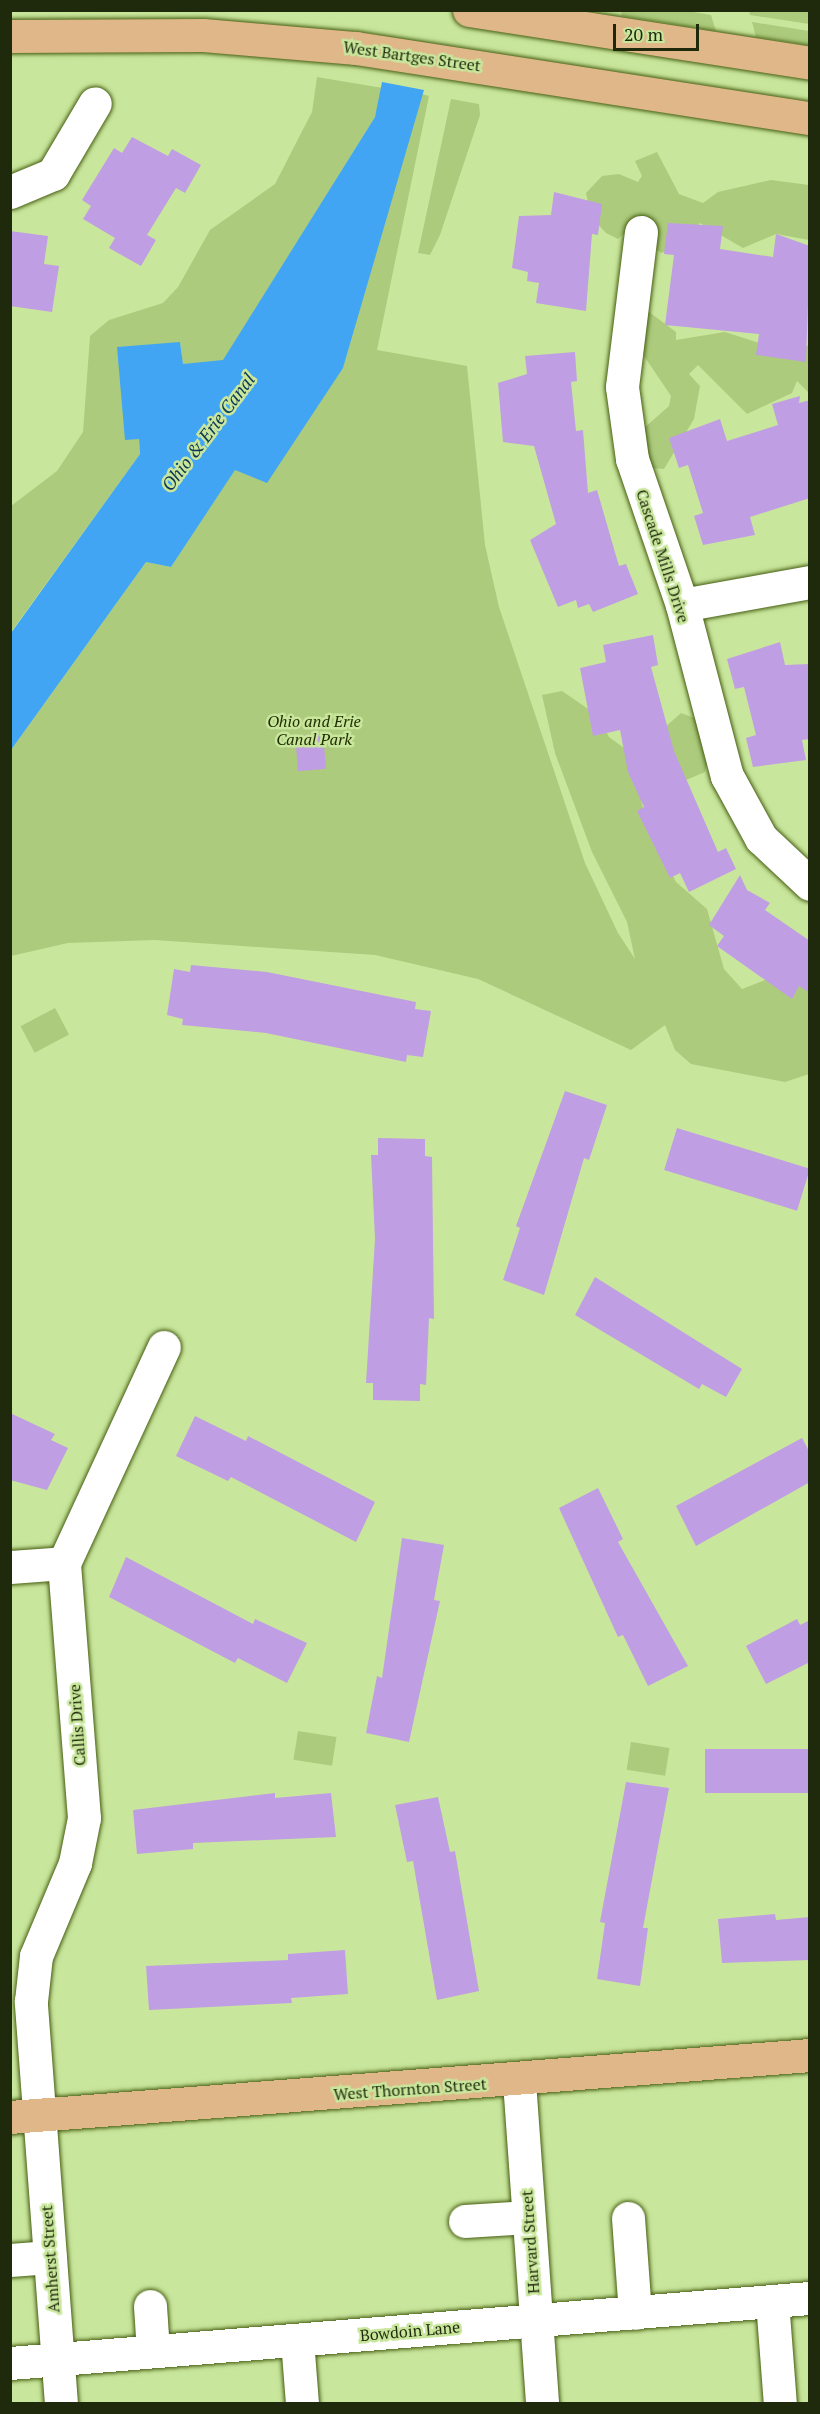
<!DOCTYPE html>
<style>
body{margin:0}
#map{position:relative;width:820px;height:2414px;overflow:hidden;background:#c9e79c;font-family:"PT Serif",serif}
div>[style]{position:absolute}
.green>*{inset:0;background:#accb7c;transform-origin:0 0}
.water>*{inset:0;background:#42a5f4}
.building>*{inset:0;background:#c09ee3;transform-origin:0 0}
.roads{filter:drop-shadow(0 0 2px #465e12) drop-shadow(0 0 2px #465e12)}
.minor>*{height:33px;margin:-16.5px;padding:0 16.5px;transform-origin:16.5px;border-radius:16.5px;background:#fff}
.major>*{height:33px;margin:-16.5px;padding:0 16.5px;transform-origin:16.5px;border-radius:16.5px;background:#dfb789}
span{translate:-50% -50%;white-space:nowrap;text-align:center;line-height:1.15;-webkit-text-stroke:5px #c9e79c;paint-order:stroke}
.street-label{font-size:16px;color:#1f2a0c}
.park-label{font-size:16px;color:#212f01;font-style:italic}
.water-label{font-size:18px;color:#0d3655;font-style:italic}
.frame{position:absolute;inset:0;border:12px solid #1f2a0c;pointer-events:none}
.scale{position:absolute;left:613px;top:24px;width:86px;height:27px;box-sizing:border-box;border:3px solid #1f2a0c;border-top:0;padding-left:8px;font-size:18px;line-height:21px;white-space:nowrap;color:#1f2a0c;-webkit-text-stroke:4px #c9e79c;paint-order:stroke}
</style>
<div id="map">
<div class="green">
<div style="clip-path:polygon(682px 10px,711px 15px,716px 31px,622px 16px,621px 11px)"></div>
<div style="clip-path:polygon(749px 11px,809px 11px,809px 24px,750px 15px)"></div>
<div style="clip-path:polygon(752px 22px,809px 31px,809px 45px,756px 37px)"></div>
<div style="clip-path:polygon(317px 77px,383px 88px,375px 117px,223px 361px,183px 365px,180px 342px,125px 439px,139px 439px,140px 454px,11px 632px,11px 506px,57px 471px,83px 432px,90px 336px,109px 320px,163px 303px,178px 287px,210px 230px,275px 184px,312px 112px)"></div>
<div style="clip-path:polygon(422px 94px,429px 96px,377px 350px,467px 366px,485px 545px,499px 607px,585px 863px,618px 933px,635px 959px,627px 922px,592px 852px,555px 753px,542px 695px,562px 691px,597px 715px,609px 737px,624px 748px,663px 729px,681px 713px,700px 720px,709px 755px,705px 772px,641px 799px,645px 819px,676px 882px,707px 909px,724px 969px,742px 989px,781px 974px,809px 982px,809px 1074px,785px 1082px,691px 1064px,675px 1050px,665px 1025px,631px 1050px,478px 979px,375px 955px,155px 940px,68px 943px,11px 956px,11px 750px,146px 562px,171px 567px,235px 469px,261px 480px,343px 368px)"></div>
<div style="clip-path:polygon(451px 99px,479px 104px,480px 115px,440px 235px,430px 255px,418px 253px)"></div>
<div style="clip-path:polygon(657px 152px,679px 194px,703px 203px,718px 192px,771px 180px,809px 185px,809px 240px,776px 234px,743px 248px,700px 223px,676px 248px,661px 253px,632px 226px,618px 239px,606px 233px,592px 218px,586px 193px,602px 176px,619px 174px,638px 182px,642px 176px,635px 161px)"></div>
<div style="clip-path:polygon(641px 306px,676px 332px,676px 340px,725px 332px,791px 353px,809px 345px,809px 393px,797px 381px,792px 393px,747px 414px,698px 365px,689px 374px,700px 386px,694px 419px,664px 469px,651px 468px,643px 429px,669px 406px,671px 396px,638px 347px)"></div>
<div style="left:55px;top:1008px;width:30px;height:39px;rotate:62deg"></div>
<div style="left:298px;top:1731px;width:39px;height:29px;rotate:9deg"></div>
<div style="left:631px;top:1742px;width:39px;height:28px;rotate:9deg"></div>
</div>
<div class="water">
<div style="clip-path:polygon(382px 82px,424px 90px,343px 368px,267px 483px,235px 470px,171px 567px,146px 562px,11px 750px,11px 633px,140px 454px,139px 439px,125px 440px,117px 347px,180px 342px,183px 364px,223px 360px,375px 117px)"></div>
</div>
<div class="building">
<div style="clip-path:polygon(132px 137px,168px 156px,172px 149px,201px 165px,185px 193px,176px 188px,147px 235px,156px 240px,141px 266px,109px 248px,115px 238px,83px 219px,91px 206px,82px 200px,114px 148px,122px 153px)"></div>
<div style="clip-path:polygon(554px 192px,602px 204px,598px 235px,592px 234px,586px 311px,536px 303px,539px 283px,527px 281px,528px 272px,512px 268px,519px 216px,551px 215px)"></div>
<div style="clip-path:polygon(668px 223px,723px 226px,720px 249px,773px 257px,776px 234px,810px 246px,806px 362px,756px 355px,759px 334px,665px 325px,674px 255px,664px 254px)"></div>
<div style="clip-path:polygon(10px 231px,48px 236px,44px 264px,59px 266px,52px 312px,10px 306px)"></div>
<div style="clip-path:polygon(575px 352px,577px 381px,571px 382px,576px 431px,583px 430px,588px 493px,597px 490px,619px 566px,626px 564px,638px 594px,593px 612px,589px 604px,578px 608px,576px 600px,558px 607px,530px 540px,556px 524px,534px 446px,503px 442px,498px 383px,527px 374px,525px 356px)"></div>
<div style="clip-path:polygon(800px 396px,799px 403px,810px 400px,810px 498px,750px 517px,755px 535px,703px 545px,694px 516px,703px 513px,688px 465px,679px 468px,669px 438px,720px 419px,727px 441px,778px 425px,772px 404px)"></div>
<div style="clip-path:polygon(653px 635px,658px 665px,651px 667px,674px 751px,718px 852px,726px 848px,736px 869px,689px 892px,680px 873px,670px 878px,637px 811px,644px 807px,628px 772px,620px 730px,593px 736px,580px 668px,606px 662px,603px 645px)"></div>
<div style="clip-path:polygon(780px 642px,785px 665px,810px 664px,810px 739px,802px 740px,806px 760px,753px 767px,746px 738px,756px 735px,744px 687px,735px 689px,727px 659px)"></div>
<div style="left:323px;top:734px;width:35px;height:28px;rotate:85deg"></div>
<div style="clip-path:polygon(740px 875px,747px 890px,770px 903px,765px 910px,810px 941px,810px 993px,799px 986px,792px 999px,717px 946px,724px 936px,709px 925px)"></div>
<div style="clip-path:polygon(191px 965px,267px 972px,416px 1002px,415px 1009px,431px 1011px,423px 1057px,407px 1055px,406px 1062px,266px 1033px,182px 1025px,183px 1019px,167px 1015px,174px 969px,190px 972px)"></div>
<div style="clip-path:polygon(565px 1091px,607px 1105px,589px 1160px,584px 1158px,544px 1295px,503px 1280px,520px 1228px,516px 1226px)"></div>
<div style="left:677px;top:1128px;width:139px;height:44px;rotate:17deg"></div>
<div style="clip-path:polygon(378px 1138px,425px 1139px,425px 1156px,432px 1157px,434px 1319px,429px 1318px,426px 1385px,420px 1384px,420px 1401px,373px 1400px,373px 1383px,366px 1383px,375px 1239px,371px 1155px,378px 1155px)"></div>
<div style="clip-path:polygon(595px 1277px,742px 1369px,726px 1397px,702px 1384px,699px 1389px,575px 1315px)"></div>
<div style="clip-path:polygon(10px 1413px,55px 1434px,51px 1440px,68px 1448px,47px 1490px,10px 1480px)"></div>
<div style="clip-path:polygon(195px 1416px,246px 1441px,248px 1436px,375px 1502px,356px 1542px,231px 1477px,228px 1481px,176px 1456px)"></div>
<div style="clip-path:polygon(802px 1438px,810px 1453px,810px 1482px,696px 1546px,676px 1506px)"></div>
<div style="clip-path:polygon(598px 1488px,623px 1539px,618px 1542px,688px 1666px,648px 1686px,623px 1635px,618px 1637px,559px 1508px)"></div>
<div style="clip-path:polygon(402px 1538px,444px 1545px,434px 1600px,440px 1601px,409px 1742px,366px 1733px,377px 1676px,382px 1678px)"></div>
<div style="clip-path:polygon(126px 1557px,253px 1624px,255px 1619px,307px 1643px,287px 1683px,238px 1658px,235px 1663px,109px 1597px)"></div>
<div style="clip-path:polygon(797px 1619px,800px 1625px,810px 1620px,810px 1662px,766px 1684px,746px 1646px)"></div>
<div style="left:810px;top:1749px;width:44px;height:105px;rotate:90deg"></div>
<div style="clip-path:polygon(626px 1782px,669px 1788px,643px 1928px,648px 1928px,640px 1986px,597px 1979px,605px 1923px,600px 1922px)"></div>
<div style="clip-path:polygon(275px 1793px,275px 1798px,331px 1793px,336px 1837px,193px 1843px,193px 1849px,137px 1854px,133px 1810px)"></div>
<div style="clip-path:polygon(438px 1797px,450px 1852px,455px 1851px,479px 1991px,437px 2000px,413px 1861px,407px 1862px,395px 1805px)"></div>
<div style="clip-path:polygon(775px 1914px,776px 1920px,810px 1917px,810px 1960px,722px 1963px,718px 1919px)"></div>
<div style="clip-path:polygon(345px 1950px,348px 1994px,291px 1998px,292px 2003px,149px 2010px,146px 1966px,288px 1960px,288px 1954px)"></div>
</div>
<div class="roads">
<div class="minor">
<div style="left:10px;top:192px;width:47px;rotate:-22.7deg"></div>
<div style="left:53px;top:174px;width:82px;rotate:-59.4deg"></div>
<div style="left:641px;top:232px;width:156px;rotate:97deg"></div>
<div style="left:622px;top:387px;width:73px;rotate:82.1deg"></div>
<div style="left:632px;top:459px;width:154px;rotate:71.1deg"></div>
<div style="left:682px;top:605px;width:177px;rotate:75.3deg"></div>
<div style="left:727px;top:776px;width:71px;rotate:61.3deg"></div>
<div style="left:761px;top:838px;width:67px;rotate:43.2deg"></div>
<div style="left:682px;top:605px;width:130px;rotate:-10.2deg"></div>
<div style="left:10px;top:1567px;width:54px;rotate:-4.2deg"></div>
<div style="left:519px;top:2081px;width:324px;rotate:85.9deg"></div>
<div style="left:628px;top:2218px;width:95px;rotate:85.8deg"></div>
<div style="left:465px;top:2221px;width:63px;rotate:-3.6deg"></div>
<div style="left:10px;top:2260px;width:40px;rotate:-4.3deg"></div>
<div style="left:772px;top:2301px;width:103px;rotate:85.6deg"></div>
<div style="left:150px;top:2306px;width:45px;rotate:86.2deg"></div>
<div style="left:297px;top:2340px;width:64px;rotate:85.5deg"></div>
<div style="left:10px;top:2363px;width:803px;rotate:-4.65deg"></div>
<div style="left:61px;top:2404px;width:404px;rotate:-94.3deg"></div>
<div style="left:31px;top:2001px;width:45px;rotate:-83.7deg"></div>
<div style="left:36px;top:1956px;width:101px;rotate:-67.2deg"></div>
<div style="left:75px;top:1863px;width:46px;rotate:-78.7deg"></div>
<div style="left:84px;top:1818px;width:256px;rotate:-94.5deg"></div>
<div style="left:64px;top:1563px;width:238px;rotate:-65.2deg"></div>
</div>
<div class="major">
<div style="left:469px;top:10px;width:345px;rotate:8.8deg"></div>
<div style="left:10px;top:36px;width:193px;rotate:-0.3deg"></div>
<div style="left:203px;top:35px;width:154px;rotate:4.9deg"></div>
<div style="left:356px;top:48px;width:459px;rotate:8.8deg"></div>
<div style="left:10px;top:2117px;width:802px;rotate:-4.43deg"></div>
</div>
</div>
<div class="street-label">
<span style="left:412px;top:56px;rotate:8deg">West Bartges Street</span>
<span style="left:663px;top:556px;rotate:72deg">Cascade Mills Drive</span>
<span style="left:77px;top:1725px;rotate:-94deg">Callis Drive</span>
<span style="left:410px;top:2089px;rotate:-4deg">West Thornton Street</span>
<span style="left:530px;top:2242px;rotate:-94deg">Harvard Street</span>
<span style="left:50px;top:2259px;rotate:-94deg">Amherst Street</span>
<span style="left:410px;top:2331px;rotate:-5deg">Bowdoin Lane</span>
</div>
<div class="park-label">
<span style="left:314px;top:730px">Ohio and Erie<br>Canal Park</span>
</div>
<div class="water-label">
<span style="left:208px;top:432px;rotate:-53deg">Ohio &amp; Erie Canal</span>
</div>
<div class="frame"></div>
<div class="scale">20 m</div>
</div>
